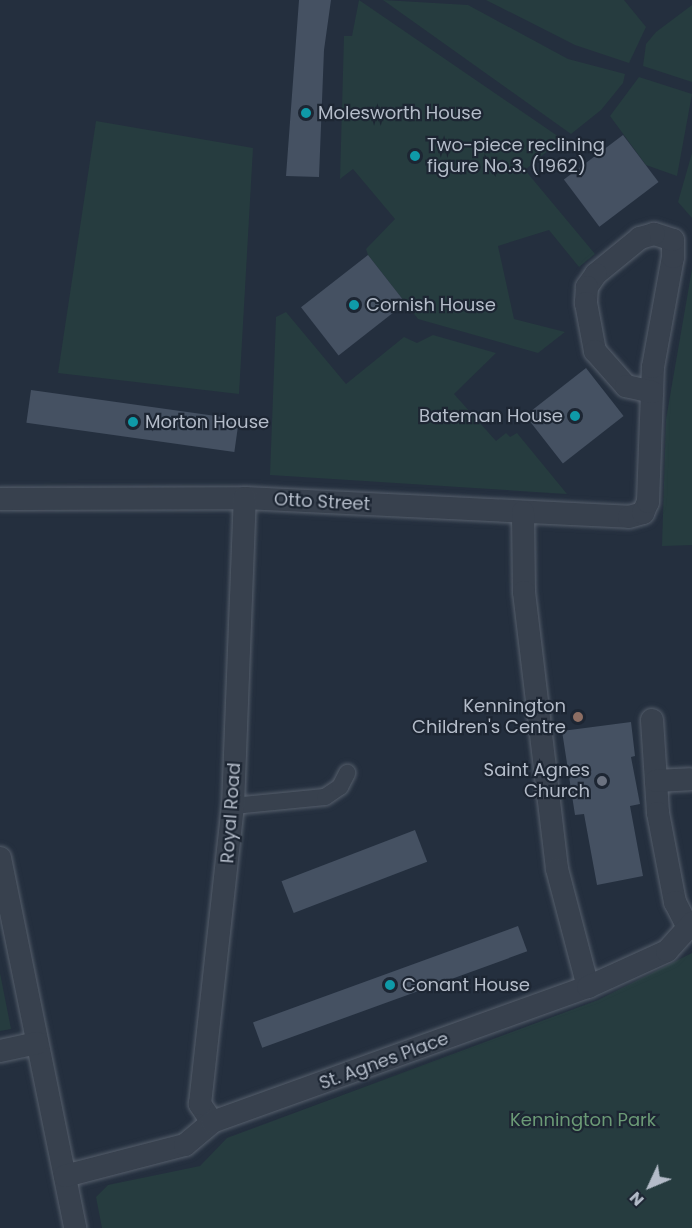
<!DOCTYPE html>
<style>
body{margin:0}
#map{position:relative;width:692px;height:1228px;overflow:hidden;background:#242f3e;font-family:Poppins,sans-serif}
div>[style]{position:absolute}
.green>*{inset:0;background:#263c3f}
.building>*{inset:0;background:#455162;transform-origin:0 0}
.roads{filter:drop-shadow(0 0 2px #565f6c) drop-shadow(0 0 2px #565f6c)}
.pedestrian>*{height:16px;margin:-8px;padding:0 8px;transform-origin:8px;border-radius:8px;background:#38414e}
.minor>*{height:22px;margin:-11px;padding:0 11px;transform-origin:11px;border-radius:11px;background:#38414e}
.dots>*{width:16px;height:16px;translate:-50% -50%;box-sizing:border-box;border:3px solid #1d2633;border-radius:50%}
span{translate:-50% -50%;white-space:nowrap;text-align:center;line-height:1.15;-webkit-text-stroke:4.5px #1d2633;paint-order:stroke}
.poi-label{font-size:18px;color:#b4bcc9}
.left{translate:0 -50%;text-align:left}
.right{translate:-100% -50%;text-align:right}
.street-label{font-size:18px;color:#b4bcc9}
.park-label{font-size:18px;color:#6b9a76}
.north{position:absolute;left:620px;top:1156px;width:60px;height:60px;-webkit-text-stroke:4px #1d2633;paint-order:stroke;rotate:226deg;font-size:16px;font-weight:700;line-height:24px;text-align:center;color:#b4bcc9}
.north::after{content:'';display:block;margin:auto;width:21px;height:27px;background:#b4bcc9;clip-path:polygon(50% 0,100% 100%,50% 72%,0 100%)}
</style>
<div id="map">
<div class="green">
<div style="clip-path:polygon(359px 0,562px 139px,525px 170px,595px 254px,579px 267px,549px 230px,498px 246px,514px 319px,565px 332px,538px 353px,418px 319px,368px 255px,366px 249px,395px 219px,353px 169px,340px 179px,344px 36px,352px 36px)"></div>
<div style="clip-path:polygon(383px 0,468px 5px,568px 59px,625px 74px,623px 83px,601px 110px,571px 134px)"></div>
<div style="clip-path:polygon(486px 0,624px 0,646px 27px,629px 63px,575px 45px)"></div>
<div style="clip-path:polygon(692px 5px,692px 82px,643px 66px,646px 44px,656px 32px)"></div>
<div style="clip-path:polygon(639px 77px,692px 94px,677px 176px,646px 165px,610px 116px)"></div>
<div style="clip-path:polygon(96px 121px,253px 148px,239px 394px,58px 373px)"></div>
<div style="clip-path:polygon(692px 153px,692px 218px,678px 202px)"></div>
<div style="clip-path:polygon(692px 269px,692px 545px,662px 546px,666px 419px)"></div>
<div style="clip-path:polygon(286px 312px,346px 384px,404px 337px,417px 343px,433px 335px,496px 353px,454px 394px,496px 441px,506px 433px,510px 437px,517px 433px,567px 494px,270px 475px,276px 317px)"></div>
<div style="clip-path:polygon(692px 953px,692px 1228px,102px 1228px,96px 1197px,108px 1185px,200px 1166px,227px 1138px,598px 1000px)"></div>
<div style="clip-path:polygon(0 973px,11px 1029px,0 1031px)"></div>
</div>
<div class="building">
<div style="clip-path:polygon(299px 0,331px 0,324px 50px,319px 177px,286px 176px)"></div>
<div style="left:623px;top:135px;width:59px;height:74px;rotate:53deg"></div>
<div style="left:368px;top:255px;width:61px;height:85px;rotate:52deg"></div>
<div style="left:586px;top:368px;width:61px;height:77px;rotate:52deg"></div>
<div style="left:31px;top:390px;width:210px;height:33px;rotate:8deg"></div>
<div style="clip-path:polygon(631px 722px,635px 756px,631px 757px,640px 804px,630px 806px,643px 876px,597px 885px,584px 814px,575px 815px,562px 731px)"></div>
<div style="left:415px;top:830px;width:34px;height:143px;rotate:69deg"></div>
<div style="left:518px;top:926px;width:27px;height:282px;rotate:70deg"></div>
</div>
<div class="roads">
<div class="pedestrian">
<div style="left:233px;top:806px;width:92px;rotate:-5.6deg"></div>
<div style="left:325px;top:797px;width:18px;rotate:-34deg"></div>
<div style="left:340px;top:787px;width:16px;rotate:-63deg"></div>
</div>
<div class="minor">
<div style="left:0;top:499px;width:245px;rotate:-0.2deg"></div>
<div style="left:245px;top:498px;width:384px;rotate:2.8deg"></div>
<div style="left:629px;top:517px;width:15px;rotate:-16deg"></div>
<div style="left:643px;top:513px;width:12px;rotate:-66deg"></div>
<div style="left:648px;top:502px;width:135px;rotate:-87.9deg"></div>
<div style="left:653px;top:367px;width:112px;rotate:-79.7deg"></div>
<div style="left:673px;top:257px;width:17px;rotate:-90deg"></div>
<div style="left:673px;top:240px;width:20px;rotate:-162deg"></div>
<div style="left:654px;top:234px;width:15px;rotate:164deg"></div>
<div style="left:640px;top:238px;width:57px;rotate:140.7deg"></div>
<div style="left:596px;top:274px;width:16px;rotate:125deg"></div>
<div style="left:587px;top:287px;width:16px;rotate:94deg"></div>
<div style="left:586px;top:303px;width:49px;rotate:79.4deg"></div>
<div style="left:595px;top:351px;width:47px;rotate:48.5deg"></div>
<div style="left:626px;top:386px;width:27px;rotate:13deg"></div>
<div style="left:523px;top:512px;width:80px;rotate:89.3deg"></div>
<div style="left:524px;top:592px;width:279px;rotate:83.2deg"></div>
<div style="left:557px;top:869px;width:122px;rotate:75.3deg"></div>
<div style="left:652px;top:720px;width:93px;rotate:86.3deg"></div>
<div style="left:658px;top:813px;width:91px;rotate:79.2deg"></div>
<div style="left:675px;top:902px;width:28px;rotate:63deg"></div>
<div style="left:656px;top:781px;width:34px;rotate:-3deg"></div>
<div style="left:0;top:858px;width:378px;rotate:78.5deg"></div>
<div style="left:0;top:1051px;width:38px;rotate:-12deg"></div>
<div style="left:212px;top:1122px;width:22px;rotate:-124deg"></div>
<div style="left:200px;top:1104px;width:300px;rotate:-83.7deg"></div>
<div style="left:233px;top:806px;width:308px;rotate:-87.8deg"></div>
<div style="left:65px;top:1176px;width:124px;rotate:-14.5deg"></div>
<div style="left:185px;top:1145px;width:35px;rotate:-40deg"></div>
<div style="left:212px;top:1122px;width:400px;rotate:-19.8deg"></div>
<div style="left:588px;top:987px;width:87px;rotate:-24.5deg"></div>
<div style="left:667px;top:951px;width:38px;rotate:-48deg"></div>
</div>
</div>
<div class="dots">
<div style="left:306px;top:113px;background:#0f9aa8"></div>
<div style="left:415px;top:156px;background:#0f9aa8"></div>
<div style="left:354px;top:305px;background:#0f9aa8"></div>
<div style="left:575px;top:416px;background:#0f9aa8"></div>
<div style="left:133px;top:422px;background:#0f9aa8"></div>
<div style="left:578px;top:717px;background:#8d6e63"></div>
<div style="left:602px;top:781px;background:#6b7280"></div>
<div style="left:390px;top:985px;background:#0f9aa8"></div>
</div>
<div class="poi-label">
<span class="left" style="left:318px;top:113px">Molesworth House</span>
<span class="left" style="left:427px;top:156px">Two-piece reclining<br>figure No.3. (1962)</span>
<span class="left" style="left:366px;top:305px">Cornish House</span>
<span class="right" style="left:563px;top:416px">Bateman House</span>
<span class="left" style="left:145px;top:422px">Morton House</span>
<span class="right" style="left:566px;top:717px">Kennington<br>Children's Centre</span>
<span class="right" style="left:590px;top:781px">Saint Agnes<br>Church</span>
<span class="left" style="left:402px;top:985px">Conant House</span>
</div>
<div class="street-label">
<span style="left:322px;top:502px;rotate:3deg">Otto Street</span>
<span style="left:231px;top:813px;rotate:-86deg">Royal Road</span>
<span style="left:384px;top:1061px;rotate:-20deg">St. Agnes Place</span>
</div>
<div class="park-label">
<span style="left:583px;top:1120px">Kennington Park</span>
</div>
<div class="north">N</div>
</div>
